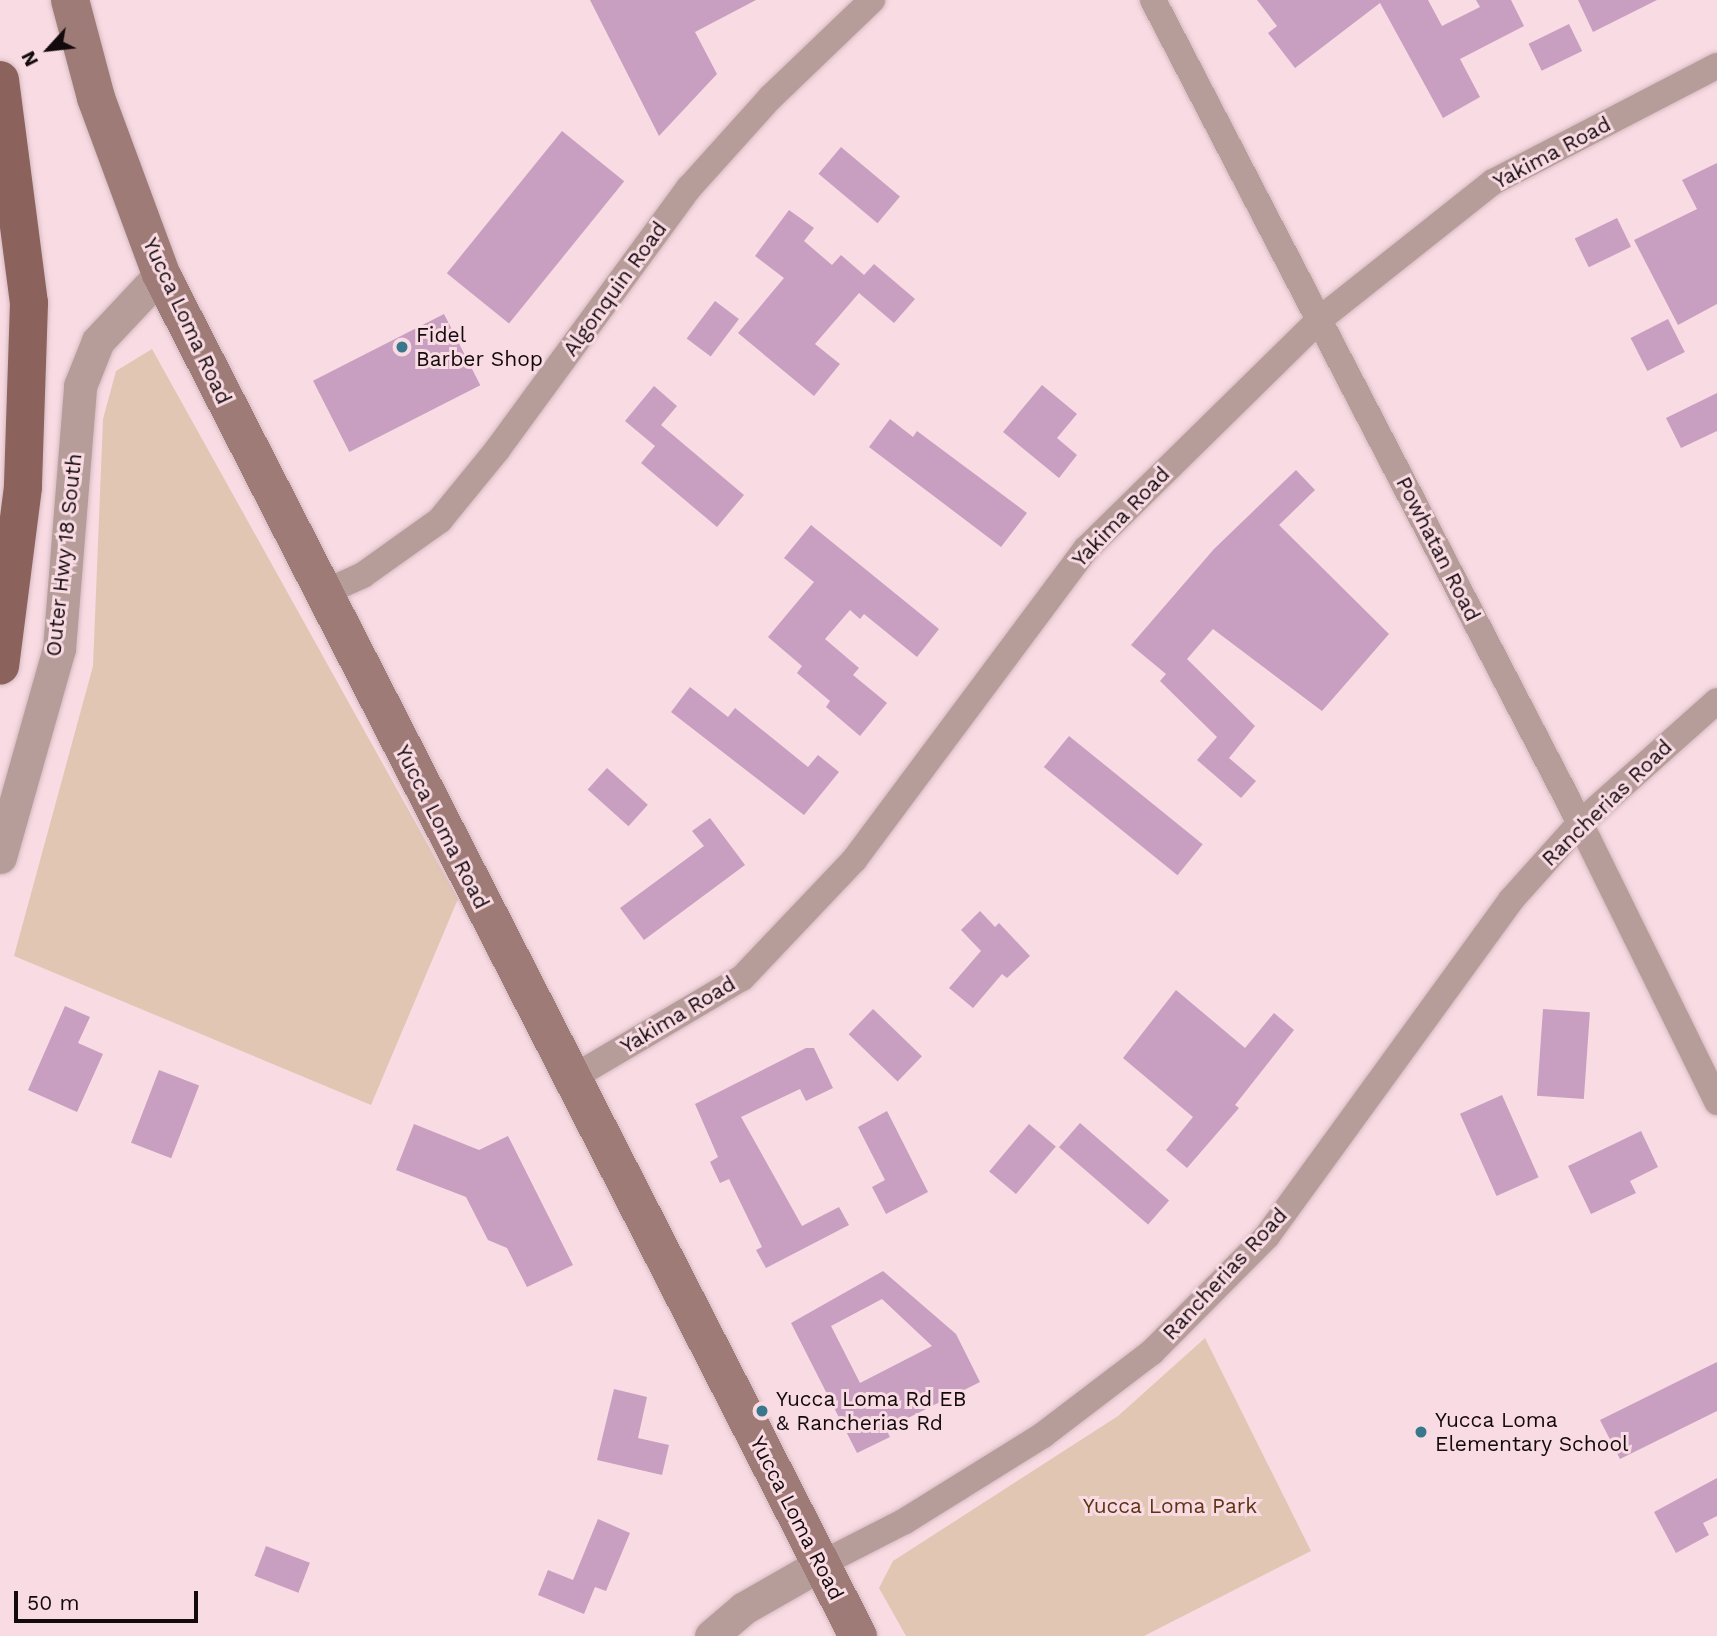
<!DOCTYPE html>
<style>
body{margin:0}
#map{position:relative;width:1717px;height:1636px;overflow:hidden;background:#f9dbe3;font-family:"Work Sans",sans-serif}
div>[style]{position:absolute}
.green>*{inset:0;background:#e2c6b4}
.building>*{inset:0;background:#c89fc0;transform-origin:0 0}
.roads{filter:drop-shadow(0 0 2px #d4bac1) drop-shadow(0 0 2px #d4bac1)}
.minor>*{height:26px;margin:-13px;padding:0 13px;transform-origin:13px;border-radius:13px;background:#b69d9a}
.tertiary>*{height:33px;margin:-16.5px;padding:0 16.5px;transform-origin:16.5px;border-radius:16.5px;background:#b69d9a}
.secondary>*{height:38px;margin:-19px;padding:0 19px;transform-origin:19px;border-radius:19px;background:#9e7b76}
.primary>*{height:38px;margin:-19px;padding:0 19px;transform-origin:19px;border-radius:19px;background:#8c625c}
.dots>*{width:19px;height:19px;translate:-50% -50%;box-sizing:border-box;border:4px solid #f9dbe3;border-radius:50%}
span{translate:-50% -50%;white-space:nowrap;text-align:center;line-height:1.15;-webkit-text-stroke:6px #f9dbe3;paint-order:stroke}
.street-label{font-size:21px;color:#130a0d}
.poi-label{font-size:21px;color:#130a0d}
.left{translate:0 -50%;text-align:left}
.park-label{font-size:21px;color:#5f3412}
.north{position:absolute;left:14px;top:14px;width:70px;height:70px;-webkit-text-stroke:5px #f9dbe3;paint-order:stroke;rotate:243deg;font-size:19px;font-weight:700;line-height:28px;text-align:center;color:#130a0d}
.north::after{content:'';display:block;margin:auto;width:24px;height:32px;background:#130a0d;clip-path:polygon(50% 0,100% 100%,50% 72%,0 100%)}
.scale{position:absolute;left:14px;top:1591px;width:184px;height:32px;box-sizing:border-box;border:4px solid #130a0d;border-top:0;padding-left:9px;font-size:21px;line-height:24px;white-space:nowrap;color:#130a0d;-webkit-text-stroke:5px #f9dbe3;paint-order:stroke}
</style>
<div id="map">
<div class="green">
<div style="clip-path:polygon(152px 349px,458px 899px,371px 1105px,14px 956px,93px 666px,103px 419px,116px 371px)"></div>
<div style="clip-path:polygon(1205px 1338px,1311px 1551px,1144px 1636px,906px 1636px,879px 1588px,893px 1561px,1118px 1416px)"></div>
</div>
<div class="building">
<div style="clip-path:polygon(590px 0,756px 0,695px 32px,717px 74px,659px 136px)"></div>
<div style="clip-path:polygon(1257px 0,1428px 0,1442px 26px,1480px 7px,1476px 0,1511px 0,1524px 26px,1460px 59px,1480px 97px,1443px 118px,1380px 3px,1295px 68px,1268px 33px,1277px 26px)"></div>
<div style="clip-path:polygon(1578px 0,1657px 0,1593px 32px)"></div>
<div style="left:1569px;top:24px;width:30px;height:45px;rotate:64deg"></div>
<div style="left:562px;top:131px;width:80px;height:183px;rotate:39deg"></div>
<div style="left:841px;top:147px;width:77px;height:35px;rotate:40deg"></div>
<div style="clip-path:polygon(1717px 163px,1717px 304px,1678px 325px,1634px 240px,1697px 209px,1682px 180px)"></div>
<div style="clip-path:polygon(789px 210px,814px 228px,804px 241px,832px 265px,841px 255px,864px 275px,874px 264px,915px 299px,894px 323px,859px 293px,815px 344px,840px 364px,814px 396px,738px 333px,784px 278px,755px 256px)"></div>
<div style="left:1617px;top:218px;width:32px;height:47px;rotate:64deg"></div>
<div style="left:715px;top:301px;width:30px;height:47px;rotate:37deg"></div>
<div style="left:444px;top:314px;width:80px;height:147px;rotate:63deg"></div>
<div style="left:1668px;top:319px;width:37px;height:42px;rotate:63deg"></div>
<div style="clip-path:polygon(1042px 385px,1077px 414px,1057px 438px,1077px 455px,1059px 478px,1003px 432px)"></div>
<div style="clip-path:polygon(654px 386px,677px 406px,661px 425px,744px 495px,717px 527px,641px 463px,655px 446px,625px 421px)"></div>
<div style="clip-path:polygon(1717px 393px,1717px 431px,1681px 448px,1666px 418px)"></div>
<div style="clip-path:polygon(890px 419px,913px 437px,917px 431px,1027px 513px,1001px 547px,869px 447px)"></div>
<div style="clip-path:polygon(1296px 470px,1315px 490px,1279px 525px,1389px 634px,1322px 711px,1213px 629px,1187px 659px,1255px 726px,1229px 758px,1256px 781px,1241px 798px,1197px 760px,1217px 737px,1160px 681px,1166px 674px,1131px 645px,1214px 549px)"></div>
<div style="clip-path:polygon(811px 525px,939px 629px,917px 657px,864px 614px,860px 619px,850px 610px,825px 639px,859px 668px,853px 675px,887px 703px,860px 736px,826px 707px,830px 701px,797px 673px,802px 666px,768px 637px,814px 582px,784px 558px)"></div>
<div style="clip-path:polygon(690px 687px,728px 717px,735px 708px,808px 767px,818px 755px,839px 772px,804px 815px,671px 712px)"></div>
<div style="left:1069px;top:736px;width:172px;height:40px;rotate:39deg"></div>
<div style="left:607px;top:768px;width:55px;height:29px;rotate:42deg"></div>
<div style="clip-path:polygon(710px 818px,745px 865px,644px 940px,620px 908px,704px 846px,692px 831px)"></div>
<div style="clip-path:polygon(980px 911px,995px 927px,999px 923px,1030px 956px,1007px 978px,1002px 974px,973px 1008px,949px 988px,981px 951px,961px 930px)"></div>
<div style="clip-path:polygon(1176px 990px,1245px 1048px,1274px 1013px,1294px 1030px,1235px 1105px,1239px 1108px,1187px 1168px,1166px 1150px,1193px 1117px,1123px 1058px)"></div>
<div style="clip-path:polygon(65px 1006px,90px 1017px,78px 1043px,103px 1054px,77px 1112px,28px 1090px)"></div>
<div style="left:873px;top:1009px;width:68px;height:35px;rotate:44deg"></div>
<div style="left:1543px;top:1009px;width:47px;height:87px;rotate:4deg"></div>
<div style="clip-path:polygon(806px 1048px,814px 1048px,833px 1088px,806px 1101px,800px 1089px,741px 1117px,802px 1226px,839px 1207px,849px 1225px,766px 1268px,756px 1250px,762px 1247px,729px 1179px,720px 1183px,710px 1162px,718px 1157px,695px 1104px)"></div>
<div style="left:159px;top:1070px;width:43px;height:78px;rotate:21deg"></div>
<div style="left:1502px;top:1095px;width:90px;height:46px;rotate:66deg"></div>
<div style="clip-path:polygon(887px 1111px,928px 1192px,886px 1214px,872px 1187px,885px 1180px,858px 1127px)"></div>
<div style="left:1080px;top:1123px;width:118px;height:32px;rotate:41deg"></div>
<div style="clip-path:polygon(414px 1124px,479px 1150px,508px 1136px,573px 1265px,527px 1287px,507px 1248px,488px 1240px,466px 1197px,396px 1170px)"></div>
<div style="left:1029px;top:1124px;width:35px;height:62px;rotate:40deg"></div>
<div style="clip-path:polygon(1641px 1131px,1658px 1167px,1630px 1181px,1636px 1193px,1591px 1214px,1568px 1166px)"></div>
<div style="clip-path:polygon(evenodd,883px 1271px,956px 1334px,980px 1382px,886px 1429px,890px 1437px,857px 1453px,791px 1323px,883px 1271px,882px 1299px,932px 1346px,860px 1383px,831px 1326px,882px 1299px)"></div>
<div style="clip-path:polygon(1717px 1362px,1717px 1411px,1620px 1459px,1600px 1420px)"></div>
<div style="clip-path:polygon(614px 1389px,647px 1397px,638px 1438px,669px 1445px,662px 1475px,597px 1460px)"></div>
<div style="clip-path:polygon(1717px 1478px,1717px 1516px,1703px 1523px,1709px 1535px,1676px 1553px,1654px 1512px)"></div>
<div style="clip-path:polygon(598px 1519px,630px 1533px,606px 1591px,595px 1587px,584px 1614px,538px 1595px,548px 1570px,573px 1580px)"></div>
<div style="left:266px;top:1546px;width:47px;height:32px;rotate:21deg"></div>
</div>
<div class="roads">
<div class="minor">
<div style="left:1153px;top:0;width:927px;rotate:62.58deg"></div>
<div style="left:1580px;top:823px;width:311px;rotate:63.8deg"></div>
<div style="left:321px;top:594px;width:46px;rotate:-24.3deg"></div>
<div style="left:363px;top:575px;width:95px;rotate:-35.5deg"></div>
<div style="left:440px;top:520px;width:90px;rotate:-50.8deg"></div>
<div style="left:497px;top:450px;width:325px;rotate:-53.8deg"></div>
<div style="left:689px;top:188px;width:122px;rotate:-48deg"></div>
<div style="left:771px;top:97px;width:140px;rotate:-43.8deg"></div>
<div style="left:572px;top:1078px;width:197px;rotate:-30.5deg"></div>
<div style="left:742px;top:978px;width:163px;rotate:-46.5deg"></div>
<div style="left:854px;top:860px;width:388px;rotate:-53.3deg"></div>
<div style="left:1086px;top:549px;width:328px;rotate:-44.5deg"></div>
<div style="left:1320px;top:319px;width:221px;rotate:-38.4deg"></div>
<div style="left:1493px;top:182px;width:252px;rotate:-27.4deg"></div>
<div style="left:821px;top:1564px;width:94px;rotate:-27.1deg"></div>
<div style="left:905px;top:1521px;width:163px;rotate:-31.9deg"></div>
<div style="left:1043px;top:1435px;width:137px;rotate:-37.3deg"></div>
<div style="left:1152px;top:1352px;width:163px;rotate:-45.2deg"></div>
<div style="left:1267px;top:1236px;width:415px;rotate:-54deg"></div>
<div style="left:1511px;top:900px;width:103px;rotate:-48.1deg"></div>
<div style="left:1580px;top:823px;width:183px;rotate:-41.7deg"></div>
</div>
<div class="tertiary">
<div style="left:0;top:857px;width:216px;rotate:-74.2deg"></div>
<div style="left:59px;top:649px;width:264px;rotate:-85.4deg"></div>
<div style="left:80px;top:386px;width:48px;rotate:-68.2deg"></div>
<div style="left:98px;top:341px;width:92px;rotate:-46.8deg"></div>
<div style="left:711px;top:1636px;width:43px;rotate:-40.3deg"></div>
<div style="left:744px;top:1608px;width:89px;rotate:-29.7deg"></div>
</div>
<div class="secondary">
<div style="left:70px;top:0;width:101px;rotate:75.1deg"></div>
<div style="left:96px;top:98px;width:188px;rotate:69.7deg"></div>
<div style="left:161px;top:274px;width:1530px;rotate:62.9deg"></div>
</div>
<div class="primary">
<div style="left:0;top:80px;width:225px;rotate:82.6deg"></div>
<div style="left:29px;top:303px;width:184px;rotate:91.9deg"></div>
<div style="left:23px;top:487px;width:180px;rotate:97.3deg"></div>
</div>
</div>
<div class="dots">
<div style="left:402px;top:347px;background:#38778c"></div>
<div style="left:762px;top:1411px;background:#38778c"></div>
<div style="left:1421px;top:1432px;background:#38778c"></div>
</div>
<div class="street-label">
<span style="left:1552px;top:153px;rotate:-28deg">Yakima Road</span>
<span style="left:615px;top:289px;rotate:-54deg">Algonquin Road</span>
<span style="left:187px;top:321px;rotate:65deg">Yucca Loma Road</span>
<span style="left:1121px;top:517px;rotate:-46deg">Yakima Road</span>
<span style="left:1438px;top:549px;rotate:63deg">Powhatan Road</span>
<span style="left:64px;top:555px;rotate:-84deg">Outer Hwy 18 South</span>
<span style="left:1607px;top:803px;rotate:-44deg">Rancherias Road</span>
<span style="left:442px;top:827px;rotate:63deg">Yucca Loma Road</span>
<span style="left:678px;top:1015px;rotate:-31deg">Yakima Road</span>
<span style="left:1225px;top:1274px;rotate:-47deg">Rancherias Road</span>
<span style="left:797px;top:1518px;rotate:63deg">Yucca Loma Road</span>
</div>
<div class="poi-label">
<span class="left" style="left:416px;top:347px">Fidel<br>Barber Shop</span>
<span class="left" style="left:776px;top:1411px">Yucca Loma Rd EB<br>&amp; Rancherias Rd</span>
<span class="left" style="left:1435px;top:1432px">Yucca Loma<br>Elementary School</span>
</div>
<div class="park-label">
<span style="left:1170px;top:1506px">Yucca Loma Park</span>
</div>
<div class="north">N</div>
<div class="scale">50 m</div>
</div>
